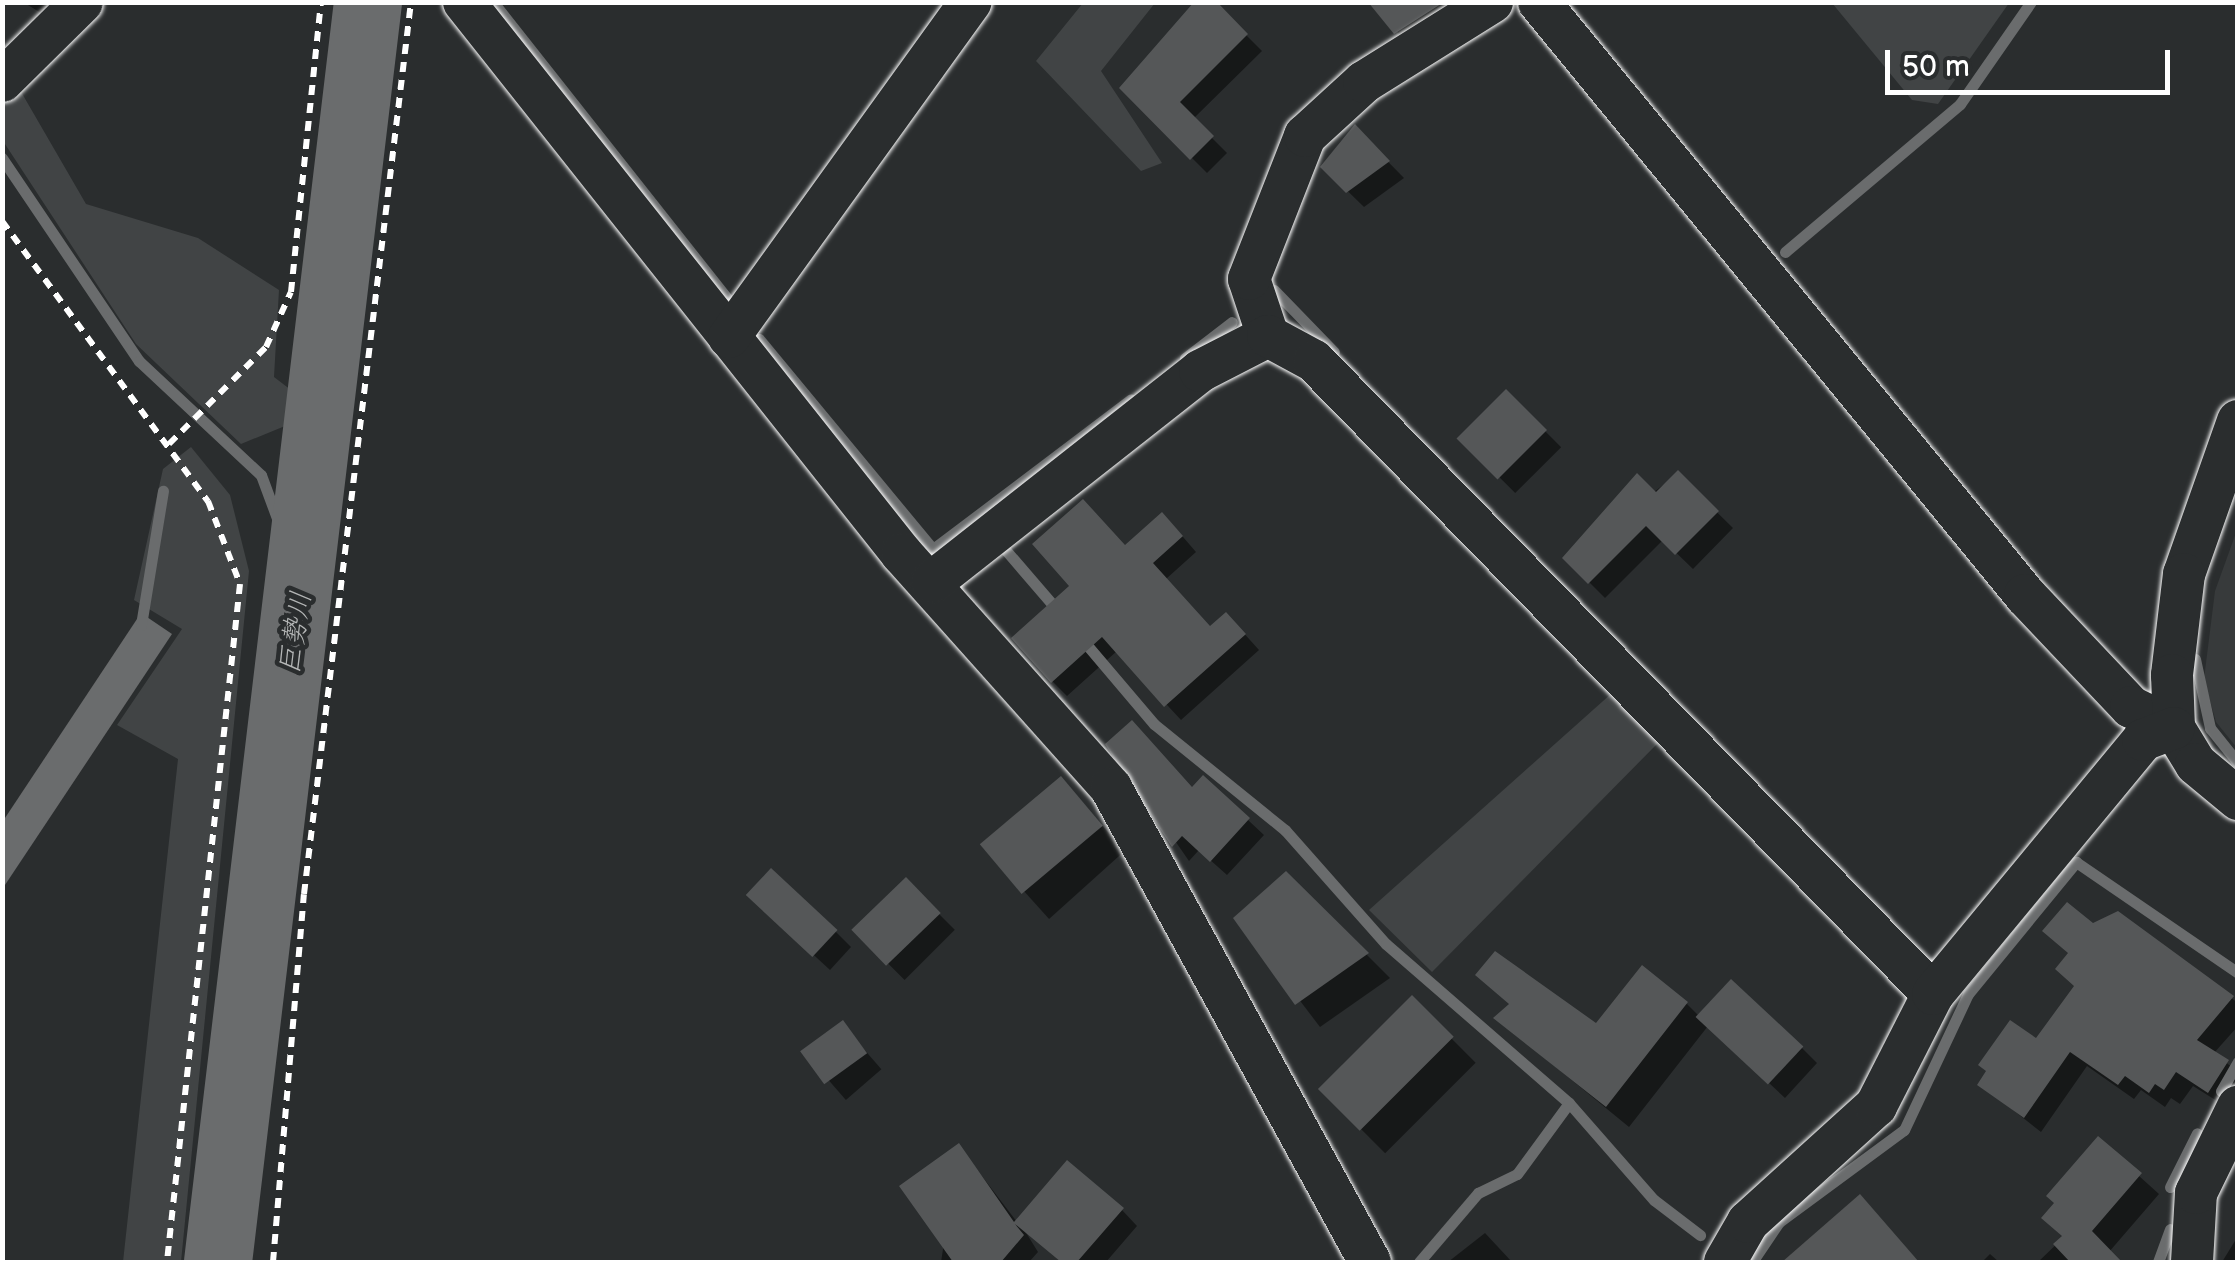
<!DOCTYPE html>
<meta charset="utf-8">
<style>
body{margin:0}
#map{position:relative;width:2240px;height:1265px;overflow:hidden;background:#2a2d2e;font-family:"Balsamiq Sans","Klee One",sans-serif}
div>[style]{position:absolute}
.built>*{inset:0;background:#373a3b}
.green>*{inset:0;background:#414445}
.water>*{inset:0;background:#6a6c6d}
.shadow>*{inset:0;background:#0007;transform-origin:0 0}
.stream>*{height:11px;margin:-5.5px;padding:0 5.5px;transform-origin:5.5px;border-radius:5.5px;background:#6a6c6d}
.river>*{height:68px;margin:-34px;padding:0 34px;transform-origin:34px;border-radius:34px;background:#6a6c6d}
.building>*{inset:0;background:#555758;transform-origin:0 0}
.path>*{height:6px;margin-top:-3px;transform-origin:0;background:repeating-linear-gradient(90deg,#fff 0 10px,transparent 0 18px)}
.roads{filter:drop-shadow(0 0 2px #fff) drop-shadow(0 0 2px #fff)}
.street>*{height:42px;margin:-21px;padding:0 21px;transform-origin:21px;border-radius:21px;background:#2a2d2e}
span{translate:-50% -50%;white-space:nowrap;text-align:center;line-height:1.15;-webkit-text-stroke:9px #2a2d2e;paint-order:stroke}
.water-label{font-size:28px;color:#b4b6b6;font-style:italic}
.frame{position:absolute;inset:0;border:5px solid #fff;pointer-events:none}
.scale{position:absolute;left:1885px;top:50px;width:285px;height:45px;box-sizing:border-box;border:5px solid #fff;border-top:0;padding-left:12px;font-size:30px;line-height:35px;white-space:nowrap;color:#fff;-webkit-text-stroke:8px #2a2d2e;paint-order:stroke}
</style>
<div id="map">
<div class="built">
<div style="clip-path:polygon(2237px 530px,2237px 748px,2216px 722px,2204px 679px,2215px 591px)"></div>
</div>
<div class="green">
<div style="clip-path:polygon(1083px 3px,1155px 3px,1101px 71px,1162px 163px,1141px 171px,1036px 61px)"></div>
<div style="clip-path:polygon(1832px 3px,2009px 3px,1938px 104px,1912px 100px)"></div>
<div style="clip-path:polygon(20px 90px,86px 204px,198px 238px,279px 290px,274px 377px,291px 390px,285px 426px,241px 444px,136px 344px,3px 141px,2px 104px)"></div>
<div style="clip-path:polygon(191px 447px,230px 495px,249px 571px,181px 1262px,123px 1262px,178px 759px,117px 725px,182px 629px,134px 600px,163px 469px)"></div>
<div style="clip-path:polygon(1612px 693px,1658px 743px,1432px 972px,1369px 910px)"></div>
</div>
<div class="water">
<div style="clip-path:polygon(141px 613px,172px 634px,3px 888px,3px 821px)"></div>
</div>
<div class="shadow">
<div style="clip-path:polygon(23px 2px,72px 2px,54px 21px)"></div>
<div style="clip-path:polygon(1213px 2px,1262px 51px,1193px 119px,1227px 153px,1207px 173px,1122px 88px)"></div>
<div style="clip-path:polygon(1370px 2px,1510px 2px,1419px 56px)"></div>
<div style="clip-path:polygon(1355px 128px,1404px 178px,1364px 207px,1323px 167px)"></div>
<div style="left:1506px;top:392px;width:78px;height:65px;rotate:45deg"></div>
<div style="clip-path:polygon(1678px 474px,1733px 528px,1693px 569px,1663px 540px,1605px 598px,1565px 558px)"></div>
<div style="clip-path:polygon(1177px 530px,1196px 552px,1166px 579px,1211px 629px,1241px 630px,1259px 650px,1181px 720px,1117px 651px,1067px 696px,1052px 681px,1126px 548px)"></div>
<div style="clip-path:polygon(1108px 744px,1193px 789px,1203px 778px,1264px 835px,1227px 875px,1199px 850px,1189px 861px)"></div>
<div style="left:1064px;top:783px;width:91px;height:102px;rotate:48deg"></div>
<div style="clip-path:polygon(1286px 874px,1390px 978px,1320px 1027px,1237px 918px)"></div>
<div style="left:906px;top:881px;width:69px;height:71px;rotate:45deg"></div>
<div style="clip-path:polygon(765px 910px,836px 932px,851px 947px,830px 970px)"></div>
<div style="clip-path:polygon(2117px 914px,2238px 1003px,2238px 1026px,2214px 1053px,2238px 1072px,2238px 1087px,2225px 1106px,2193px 1086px,2180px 1104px,2171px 1098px,2165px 1107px,2141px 1090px,2134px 1099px,2087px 1066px,2041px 1132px,1980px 1084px,2037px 1042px,2076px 987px,2093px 926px)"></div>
<div style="clip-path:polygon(1496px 954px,1597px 1027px,1687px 1004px,1700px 1017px,1802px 1048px,1817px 1063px,1785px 1098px,1708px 1026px,1629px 1127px,1496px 1018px,1511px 1005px,1478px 975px)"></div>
<div style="left:1412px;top:999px;width:90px;height:128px;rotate:45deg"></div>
<div style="left:842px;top:1024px;width:60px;height:47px;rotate:49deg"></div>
<div style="clip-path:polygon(2098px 1139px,2159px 1194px,2109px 1252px,2119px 1262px,2038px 1262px,2064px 1237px)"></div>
<div style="clip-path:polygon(959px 1146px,1017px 1222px,1122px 1210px,1137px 1226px,1106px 1262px,1062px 1262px,1025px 1231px,1038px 1252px,1029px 1262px,941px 1262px)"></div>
<div style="clip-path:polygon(1485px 1233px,1512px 1262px,1448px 1262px)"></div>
<div style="clip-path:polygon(2238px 1236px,2238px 1262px,2222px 1262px)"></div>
<div style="clip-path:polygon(1990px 1254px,1999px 1262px,1982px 1262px)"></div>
</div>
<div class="stream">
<div style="left:493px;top:2px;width:380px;rotate:51.7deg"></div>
<div style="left:2px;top:158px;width:245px;rotate:56deg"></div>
<div style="left:139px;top:361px;width:167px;rotate:43.1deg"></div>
<div style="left:261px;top:475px;width:124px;rotate:69.7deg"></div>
<div style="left:1785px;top:252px;width:229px;rotate:-40.2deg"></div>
<div style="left:1960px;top:104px;width:124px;rotate:-55.2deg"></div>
<div style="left:1274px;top:290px;width:86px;rotate:45.9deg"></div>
<div style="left:759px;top:339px;width:273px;rotate:50.4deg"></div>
<div style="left:933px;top:549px;width:248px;rotate:-37.1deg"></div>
<div style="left:1185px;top:358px;width:59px;rotate:-37.5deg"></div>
<div style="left:1003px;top:547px;width:86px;rotate:49.3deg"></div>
<div style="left:141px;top:625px;width:136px;rotate:-80.7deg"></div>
<div style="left:1081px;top:638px;width:113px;rotate:49.7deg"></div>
<div style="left:1154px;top:724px;width:169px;rotate:39deg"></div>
<div style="left:1285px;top:830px;width:152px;rotate:48.5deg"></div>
<div style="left:1386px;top:944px;width:242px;rotate:41deg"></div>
<div style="left:1569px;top:1103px;width:129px;rotate:48.8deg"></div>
<div style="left:1654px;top:1200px;width:58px;rotate:37.3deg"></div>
<div style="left:2195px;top:659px;width:71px;rotate:77.7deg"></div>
<div style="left:2210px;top:728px;width:45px;rotate:51.3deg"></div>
<div style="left:2221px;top:1091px;width:34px;rotate:-60deg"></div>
<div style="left:2170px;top:1187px;width:60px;rotate:-63.4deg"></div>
<div style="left:1419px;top:1262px;width:91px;rotate:-49.5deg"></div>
<div style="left:1478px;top:1193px;width:43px;rotate:-26deg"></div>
<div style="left:1517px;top:1174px;width:88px;rotate:-53.8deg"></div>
<div style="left:1752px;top:1262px;width:48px;rotate:-56deg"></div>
<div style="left:1779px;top:1222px;width:155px;rotate:-36.4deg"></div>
<div style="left:1904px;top:1130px;width:150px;rotate:-64.8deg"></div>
<div style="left:1968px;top:994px;width:171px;rotate:-50.7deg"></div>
<div style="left:2076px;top:862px;width:196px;rotate:34.4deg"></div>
<div style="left:2158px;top:1262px;width:35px;rotate:-70deg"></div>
</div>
<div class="river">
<div style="left:218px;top:1262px;width:1269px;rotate:-83.21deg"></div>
</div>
<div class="building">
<div style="clip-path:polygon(1194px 2px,1217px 2px,1248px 34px,1180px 102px,1214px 136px,1190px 160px,1119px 88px)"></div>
<div style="clip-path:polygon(1368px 2px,1444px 2px,1394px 34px)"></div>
<div style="clip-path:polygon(1355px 124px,1390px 161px,1346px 193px,1320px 167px)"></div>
<div style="left:1506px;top:389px;width:58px;height:70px;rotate:45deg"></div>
<div style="clip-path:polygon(1678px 470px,1719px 511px,1675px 555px,1646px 526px,1588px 584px,1562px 558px,1637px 473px,1656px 492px)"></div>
<div style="clip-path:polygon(1083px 499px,1125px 545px,1162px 512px,1183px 536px,1153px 563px,1210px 626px,1226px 612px,1246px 634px,1164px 707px,1102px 637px,1051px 683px,1011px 638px,1069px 586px,1032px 544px)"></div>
<div style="clip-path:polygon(1132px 720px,1192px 787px,1203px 775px,1250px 818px,1210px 862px,1182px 836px,1172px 847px,1105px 744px)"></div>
<div style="left:1061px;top:776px;width:65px;height:106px;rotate:50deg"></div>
<div style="left:771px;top:868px;width:91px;height:37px;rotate:43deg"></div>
<div style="clip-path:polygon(1286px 871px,1369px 953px,1295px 1005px,1233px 918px)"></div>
<div style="left:906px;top:877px;width:50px;height:76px;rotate:46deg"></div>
<div style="clip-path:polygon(2067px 902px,2093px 923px,2118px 911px,2234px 996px,2197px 1040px,2229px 1060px,2208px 1093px,2176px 1072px,2164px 1090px,2155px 1084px,2149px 1093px,2125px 1076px,2118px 1085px,2070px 1052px,2024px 1118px,1977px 1085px,1986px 1071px,1978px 1065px,2010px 1020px,2036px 1038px,2074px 986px,2055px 969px,2068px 953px,2042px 931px)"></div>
<div style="clip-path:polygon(1495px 951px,1596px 1023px,1642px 965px,1688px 1002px,1606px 1107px,1493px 1018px,1509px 1004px,1475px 975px)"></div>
<div style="left:1731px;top:979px;width:99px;height:52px;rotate:43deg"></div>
<div style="left:1412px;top:995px;width:59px;height:133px;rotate:45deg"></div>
<div style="left:843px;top:1020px;width:41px;height:53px;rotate:54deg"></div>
<div style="clip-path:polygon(2098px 1136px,2142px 1173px,2092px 1231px,2122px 1262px,2070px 1262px,2053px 1244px,2062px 1236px,2041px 1218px,2054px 1203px,2046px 1196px)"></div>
<div style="clip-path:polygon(959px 1143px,1014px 1222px,1067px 1160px,1124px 1208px,1077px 1262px,1061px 1262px,1015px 1224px,1024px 1235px,1001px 1262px,953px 1262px,899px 1186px)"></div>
<div style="clip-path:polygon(1860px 1194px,1919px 1262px,1782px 1262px)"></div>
</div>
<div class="path">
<div style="left:2px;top:221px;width:348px;rotate:53.7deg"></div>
<div style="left:208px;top:501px;width:89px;rotate:68.9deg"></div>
<div style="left:240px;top:584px;width:682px;rotate:96.15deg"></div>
<div style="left:169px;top:444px;width:137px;rotate:-45deg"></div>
<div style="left:266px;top:347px;width:60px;rotate:-65.6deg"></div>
<div style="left:291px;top:292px;width:292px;rotate:-84.1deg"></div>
<div style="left:273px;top:1262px;width:369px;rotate:-85.2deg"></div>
<div style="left:304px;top:894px;width:898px;rotate:-83.16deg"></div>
</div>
<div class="roads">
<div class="street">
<div style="left:464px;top:2px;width:705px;rotate:51.57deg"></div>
<div style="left:902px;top:554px;width:314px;rotate:48.2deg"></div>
<div style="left:1111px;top:788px;width:540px;rotate:61.35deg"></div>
<div style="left:1539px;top:2px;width:767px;rotate:50.66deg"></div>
<div style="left:2025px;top:595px;width:154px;rotate:46.6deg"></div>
<div style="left:2131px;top:707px;width:48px;rotate:26deg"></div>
<div style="left:2px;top:81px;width:112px;rotate:-44.6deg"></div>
<div style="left:1268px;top:336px;width:60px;rotate:-108.4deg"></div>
<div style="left:1249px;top:279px;width:154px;rotate:-68.6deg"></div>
<div style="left:1305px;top:136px;width:80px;rotate:-42.5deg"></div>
<div style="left:1364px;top:82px;width:151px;rotate:-32deg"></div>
<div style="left:729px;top:337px;width:413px;rotate:-54.2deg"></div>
<div style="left:2238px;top:421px;width:162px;rotate:109.4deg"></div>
<div style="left:2184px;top:574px;width:102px;rotate:96.8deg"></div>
<div style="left:2172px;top:675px;width:53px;rotate:87.8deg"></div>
<div style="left:2174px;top:728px;width:42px;rotate:58.6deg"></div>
<div style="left:2196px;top:764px;width:55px;rotate:39.8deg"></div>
<div style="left:932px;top:582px;width:341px;rotate:-38.2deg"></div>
<div style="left:1200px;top:371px;width:76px;rotate:-27.2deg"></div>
<div style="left:1268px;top:336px;width:52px;rotate:28.5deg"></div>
<div style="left:1314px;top:361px;width:885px;rotate:45.64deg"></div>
<div style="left:1725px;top:1262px;width:46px;rotate:-60.1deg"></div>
<div style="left:1748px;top:1222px;width:173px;rotate:-42.2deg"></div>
<div style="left:1876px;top:1106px;width:126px;rotate:-63deg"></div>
<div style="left:1933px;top:994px;width:330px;rotate:-50.4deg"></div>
<div style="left:2143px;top:740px;width:33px;rotate:-21deg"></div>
<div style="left:2192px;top:1262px;width:69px;rotate:-86.7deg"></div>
<div style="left:2196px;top:1193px;width:96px;rotate:-64deg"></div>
</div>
</div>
<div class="water-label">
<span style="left:296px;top:633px;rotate:-81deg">巨勢川</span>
</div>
<div class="frame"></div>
<div class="scale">50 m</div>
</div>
